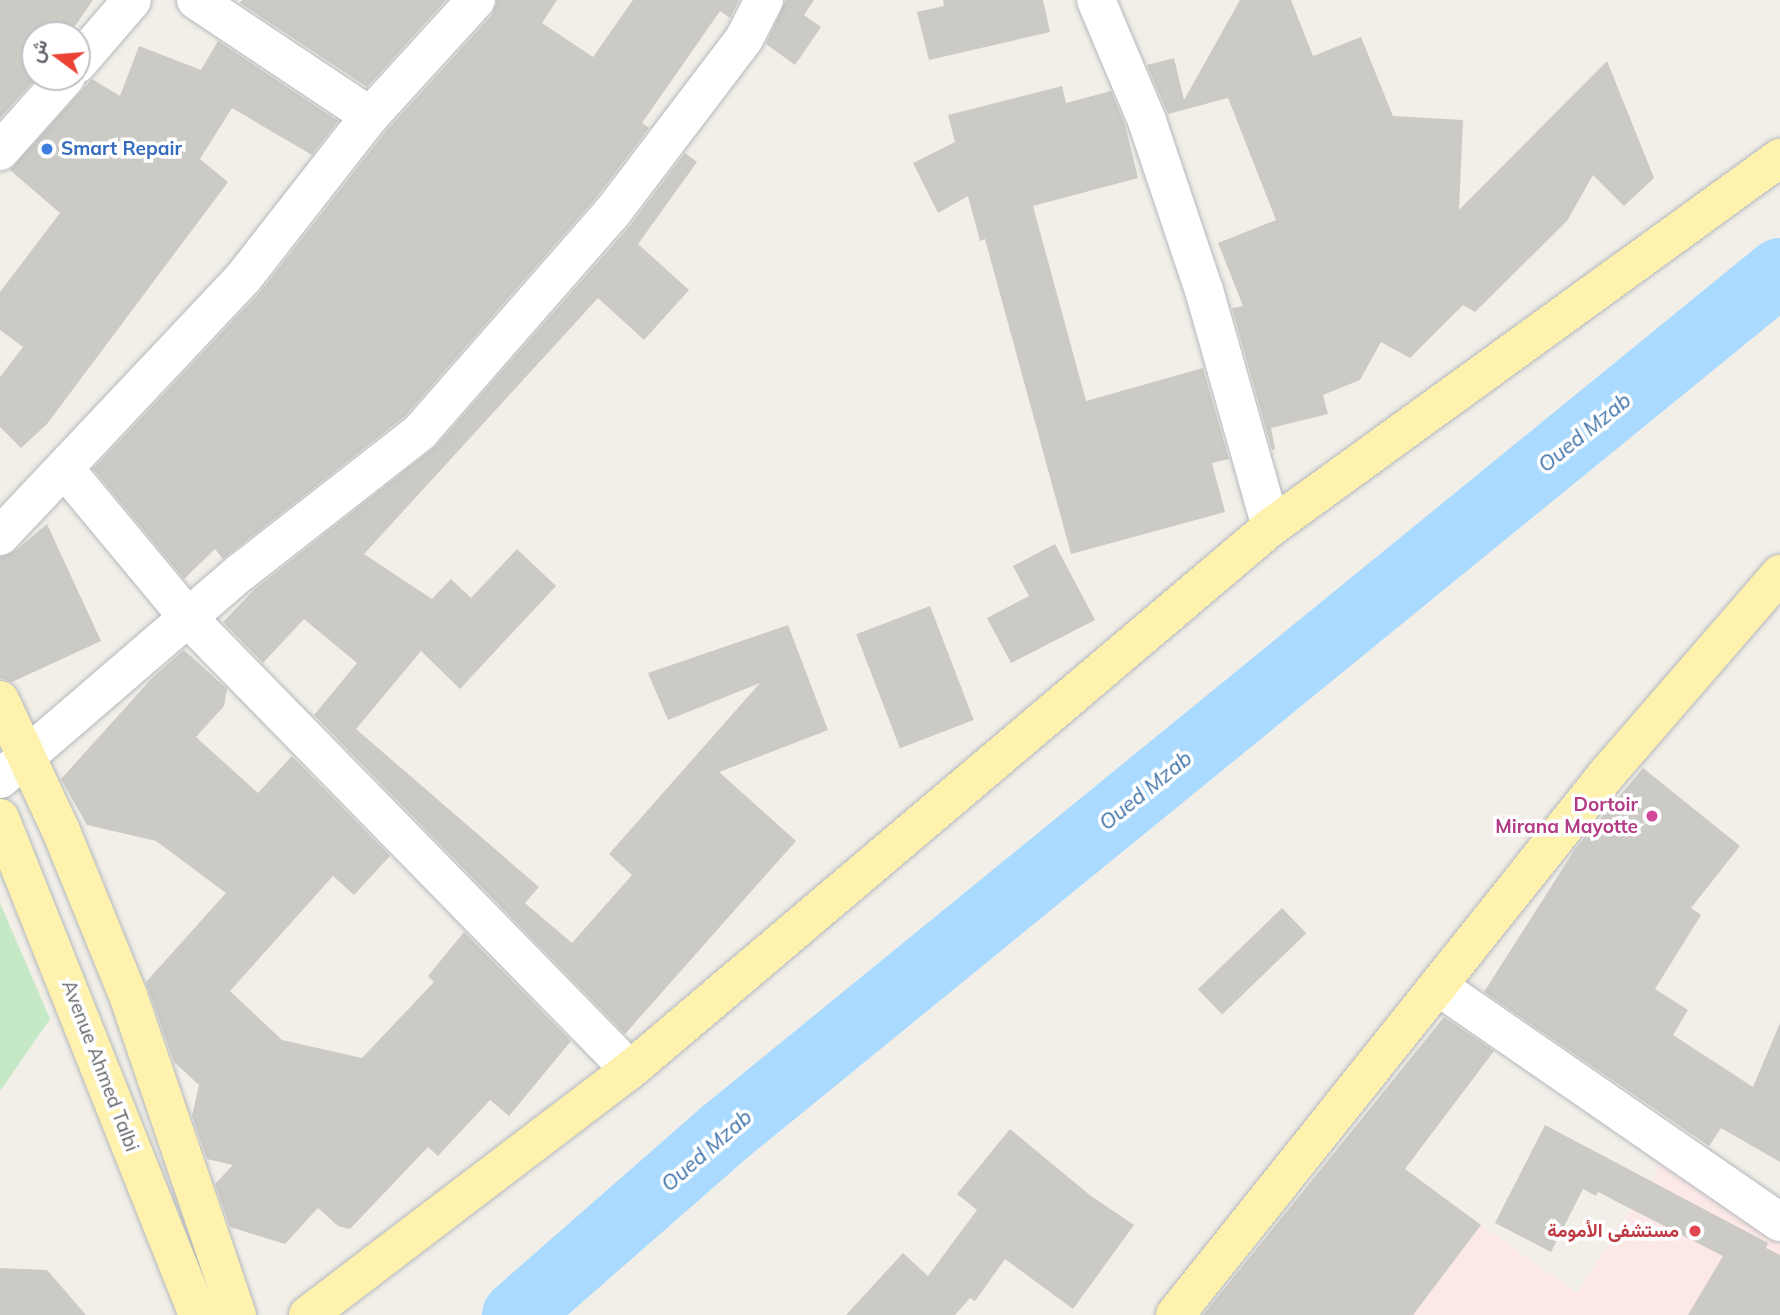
<!DOCTYPE html>
<meta charset="utf-8">
<style>
body{margin:0}
#map{position:relative;width:1780px;height:1315px;overflow:hidden;background:#f1efe8;font-family:Mulish,Vazirmatn,sans-serif}
div>[style]{position:absolute}
.medical>*{inset:0;background:#fce8e6}
.green>*{inset:0;background:#c5e8c5}
.river>*{height:68px;margin:-34px;padding:0 34px;transform-origin:34px;border-radius:34px;background:#aadaff}
.building>*{inset:0;background:#cccac5;transform-origin:0 0}
.roads{filter:drop-shadow(0 0 2px #b5b8bc) drop-shadow(0 0 2px #b5b8bc)}
.minor>*{height:38px;margin:-19px;padding:0 19px;transform-origin:19px;border-radius:19px;background:#fff}
.major>*{height:38px;margin:-19px;padding:0 19px;transform-origin:19px;border-radius:19px;background:#fff2af}
.dots>*{width:19px;height:19px;translate:-50% -50%;box-sizing:border-box;border:4px solid #fff;border-radius:50%}
span{translate:-50% -50%;white-space:nowrap;text-align:center;line-height:1.15;-webkit-text-stroke:7px #fff;paint-order:stroke}
.shop-label{font-size:19px;color:#366cbe;font-weight:700}
.left{translate:0 -50%;text-align:left}
.hotel-label{font-size:19px;color:#b23c85;font-weight:700}
.right{translate:-100% -50%;text-align:right}
.street-label{font-size:19px;color:#5f6368}
.health-label{font-size:19px;color:#be3a42;font-weight:700}
.water-label{font-size:21px;color:#4174aa;font-style:italic}
.north{position:absolute;left:21px;top:21px;width:70px;height:70px;box-sizing:border-box;background:#fff;border:2px solid #bfc1c3;border-radius:50%;rotate:286deg;font-size:19px;font-weight:700;line-height:28px;text-align:center;color:#5f6368}
.north::after{content:'';display:block;margin:auto;width:24px;height:32px;background:#ea4335;clip-path:polygon(50% 0,100% 100%,50% 72%,0 100%)}
</style>
<div id="map">
<div class="medical">
<div style="clip-path:polygon(1666px 1157px,1780px 1236px,1780px 1315px,1413px 1315px,1481px 1225px,1577px 1293px)"></div>
</div>
<div class="green">
<div style="clip-path:polygon(0 903px,50px 1019px,0 1091px)"></div>
</div>
<div class="river">
<div style="left:516px;top:1315px;width:278px;rotate:-41.2deg"></div>
<div style="left:725px;top:1132px;width:1361px;rotate:-39.19deg"></div>
</div>
<div class="building">
<div style="clip-path:polygon(0 0,93px 0,69px 35px,35px 35px,37px 77px,0 118px)"></div>
<div style="clip-path:polygon(242px 0,446px 0,367px 87px,240px 3px)"></div>
<div style="clip-path:polygon(497px 0,557px 0,542px 23px,593px 57px,633px 0,739px 0,730px 18px,720px 11px,642px 123px,649px 128px,595px 199px,405px 416px,223px 559px,215px 549px,184px 579px,93px 469px,260px 292px,387px 130px,492px 15px)"></div>
<div style="clip-path:polygon(786px 0,814px 0,804px 15px,821px 27px,795px 65px,766px 44px)"></div>
<div style="clip-path:polygon(943px 0,1043px 0,1050px 32px,929px 60px,917px 12px,944px 6px)"></div>
<div style="clip-path:polygon(1240px 0,1291px 0,1313px 56px,1361px 37px,1393px 116px,1463px 120px,1459px 210px,1607px 61px,1654px 178px,1624px 206px,1593px 175px,1567px 221px,1475px 312px,1463px 305px,1410px 358px,1381px 342px,1360px 380px,1323px 395px,1328px 414px,1271px 428px,1275px 449px,1272px 450px,1232px 308px,1243px 306px,1218px 243px,1276px 220px,1228px 98px,1168px 114px,1147px 65px,1174px 58px,1184px 100px)"></div>
<div style="clip-path:polygon(218px 41px,338px 121px,312px 155px,232px 108px,200px 159px,228px 182px,47px 424px,21px 448px,0 427px,0 377px,23px 347px,0 330px,0 292px,60px 213px,10px 170px,92px 79px,120px 96px,139px 46px,201px 70px)"></div>
<div style="clip-path:polygon(1062px 86px,1066px 103px,1111px 91px,1125px 125px,1138px 178px,1033px 206px,1086px 401px,1203px 368px,1229px 459px,1212px 463px,1225px 512px,1071px 554px,985px 239px,980px 241px,968px 196px,938px 213px,913px 163px,955px 142px,948px 115px)"></div>
<div style="clip-path:polygon(685px 153px,697px 162px,638px 244px,689px 290px,644px 340px,598px 298px,364px 554px,432px 599px,451px 579px,471px 598px,517px 549px,556px 586px,460px 689px,421px 651px,356px 729px,539px 887px,525px 903px,572px 943px,632px 875px,609px 854px,760px 683px,668px 720px,648px 673px,788px 625px,828px 730px,719px 772px,796px 841px,625px 1034px,314px 715px,357px 663px,304px 619px,263px 663px,223px 622px,255px 589px,436px 446px,629px 227px)"></div>
<div style="clip-path:polygon(47px 524px,101px 641px,12px 682px,0 678px,0 557px,15px 551px)"></div>
<div style="clip-path:polygon(1055px 544px,1095px 620px,1011px 663px,987px 618px,1029px 596px,1013px 566px)"></div>
<div style="left:930px;top:606px;width:122px;height:79px;rotate:69deg"></div>
<div style="clip-path:polygon(184px 650px,227px 689px,224px 706px,196px 737px,258px 793px,292px 756px,390px 856px,354px 895px,333px 876px,230px 991px,282px 1040px,362px 1058px,434px 982px,428px 976px,464px 932px,571px 1041px,509px 1116px,490px 1100px,438px 1156px,428px 1147px,350px 1229px,338px 1226px,318px 1208px,285px 1244px,230px 1227px,215px 1184px,233px 1165px,207px 1159px,192px 1116px,199px 1085px,174px 1062px,146px 982px,226px 893px,156px 841px,87px 825px,61px 779px,153px 677px)"></div>
<div style="clip-path:polygon(1643px 768px,1740px 846px,1691px 908px,1701px 915px,1655px 989px,1688px 1010px,1673px 1035px,1753px 1087px,1780px 1023px,1780px 1162px,1721px 1128px,1709px 1146px,1484px 992px,1575px 849px)"></div>
<div style="left:1282px;top:908px;width:35px;height:117px;rotate:46deg"></div>
<div style="clip-path:polygon(1444px 1017px,1494px 1051px,1405px 1169px,1481px 1225px,1413px 1315px,1203px 1315px)"></div>
<div style="clip-path:polygon(1545px 1125px,1768px 1243px,1766px 1248px,1780px 1255px,1780px 1315px,1688px 1315px,1723px 1256px,1598px 1192px,1596px 1196px,1583px 1189px,1551px 1252px,1495px 1223px)"></div>
<div style="clip-path:polygon(1010px 1129px,1091px 1196px,1134px 1225px,1073px 1309px,1005px 1259px,975px 1301px,970px 1298px,955px 1315px,846px 1315px,903px 1253px,928px 1276px,977px 1210px,957px 1194px)"></div>
<div style="clip-path:polygon(0 1268px,47px 1270px,86px 1315px,0 1315px)"></div>
</div>
<div class="roads">
<div class="minor">
<div style="left:196px;top:0;width:209px;rotate:33.7deg"></div>
<div style="left:1096px;top:0;width:131px;rotate:67.1deg"></div>
<div style="left:1147px;top:121px;width:178px;rotate:71.4deg"></div>
<div style="left:1204px;top:290px;width:246px;rotate:74.2deg"></div>
<div style="left:77px;top:64px;width:84px;rotate:-49.3deg"></div>
<div style="left:0;top:151px;width:99px;rotate:-48.3deg"></div>
<div style="left:64px;top:468px;width:197px;rotate:50.3deg"></div>
<div style="left:190px;top:620px;width:629px;rotate:45.64deg"></div>
<div style="left:0;top:536px;width:356px;rotate:-46.7deg"></div>
<div style="left:244px;top:277px;width:204px;rotate:-52deg"></div>
<div style="left:370px;top:116px;width:157px;rotate:-47.6deg"></div>
<div style="left:0;top:779px;width:318px;rotate:-40.7deg"></div>
<div style="left:241px;top:572px;width:227px;rotate:-38deg"></div>
<div style="left:420px;top:432px;width:291px;rotate:-48.8deg"></div>
<div style="left:612px;top:213px;width:218px;rotate:-52.8deg"></div>
<div style="left:744px;top:39px;width:44px;rotate:-62.9deg"></div>
<div style="left:1439px;top:987px;width:414px;rotate:34.6deg"></div>
</div>
<div class="major">
<div style="left:0;top:700px;width:145px;rotate:65deg"></div>
<div style="left:61px;top:831px;width:177px;rotate:67.8deg"></div>
<div style="left:128px;top:995px;width:338px;rotate:71.2deg"></div>
<div style="left:0;top:818px;width:535px;rotate:68.28deg"></div>
<div style="left:308px;top:1315px;width:405px;rotate:-37.3deg"></div>
<div style="left:630px;top:1070px;width:840px;rotate:-40.27deg"></div>
<div style="left:1271px;top:527px;width:629px;rotate:-35.94deg"></div>
<div style="left:1175px;top:1315px;width:691px;rotate:-51.4deg"></div>
<div style="left:1606px;top:775px;width:266px;rotate:-49.1deg"></div>
</div>
</div>
<div class="dots">
<div style="left:47px;top:149px;background:#3f7fe0"></div>
<div style="left:1652px;top:816px;background:#d1479c"></div>
<div style="left:1695px;top:1231px;background:#e0444e"></div>
</div>
<div class="shop-label">
<span class="left" style="left:61px;top:149px">Smart Repair</span>
</div>
<div class="hotel-label">
<span class="right" style="left:1638px;top:816px">Dortoir<br>Mirana Mayotte</span>
</div>
<div class="street-label">
<span style="left:100px;top:1066px;rotate:69deg">Avenue Ahmed Talbi</span>
</div>
<div class="health-label">
<span class="right" style="left:1679px;top:1231px">مستشفى الأمومة</span>
</div>
<div class="water-label">
<span style="left:1584px;top:432px;rotate:-39deg">Oued Mzab</span>
<span style="left:1145px;top:790px;rotate:-39deg">Oued Mzab</span>
<span style="left:706px;top:1150px;rotate:-41deg">Oued Mzab</span>
</div>
<div class="north">ش</div>
</div>
